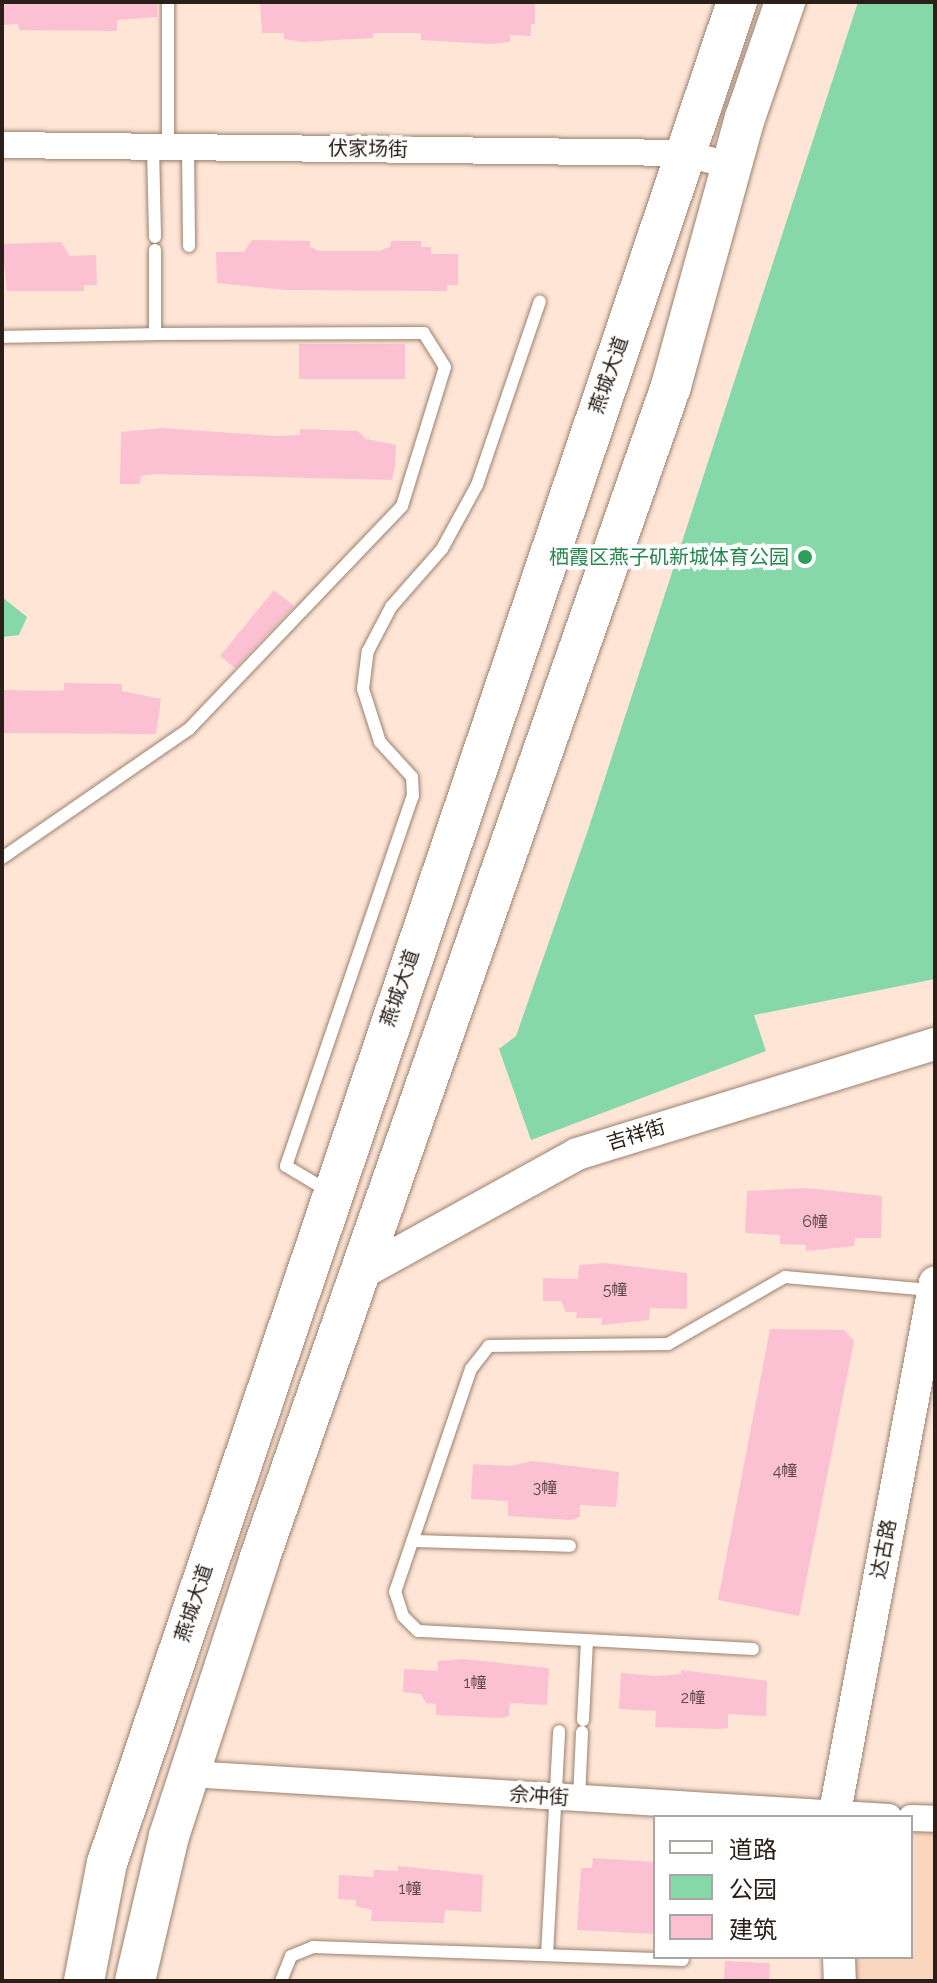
<!DOCTYPE html>
<meta charset="utf-8">
<style>
body{margin:0}
#map{position:relative;width:937px;height:1983px;overflow:hidden;background:#fee5d6;font-family:Raleway,"Noto Sans SC",sans-serif}
div>[style]{position:absolute}
.built>*{inset:0;background:#fbd6be}
.green>*{inset:0;background:#86d8a8}
.building>*{inset:0;background:#fcc0d3;transform-origin:0 0}
.roads{filter:drop-shadow(0 0 2px #9c816f) drop-shadow(0 0 2px #9c816f)}
.service>*{height:12px;margin:-6px;padding:0 6px;transform-origin:6px;border-radius:6px;background:#fff}
.minor>*{height:26px;margin:-13px;padding:0 13px;transform-origin:13px;border-radius:13px;background:#fff}
.tertiary>*{height:32px;margin:-16px;padding:0 16px;transform-origin:16px;border-radius:16px;background:#fff}
.primary>*{height:40px;margin:-20px;padding:0 20px;transform-origin:20px;border-radius:20px;background:#fff}
.dots>*{width:22px;height:22px;translate:-50% -50%;box-sizing:border-box;border:4px solid #fff;border-radius:50%}
span{translate:-50% -50%;white-space:nowrap;text-align:center;line-height:1.15;-webkit-text-stroke:8px #fff;paint-order:stroke}
.number-label{font-size:16px;color:#5f4848}
.number-label span{-webkit-text-stroke-width:0}
.street-label{font-size:20px;color:#2b2019}
.leisure-label{font-size:20px;color:#27864d}
.right{translate:-100% -50%;text-align:right}
.frame{position:absolute;inset:0;border:4px solid #2b2019;pointer-events:none}
.legend{position:absolute;left:653px;top:1815px;width:260px;height:144px;box-sizing:border-box;background:#fff;border:2px solid #aaa6a3;margin:0;padding:10px 14px;list-style:none;font-size:24px;color:#2b2019}
.legend li{display:flex;align-items:center;gap:16px;height:40px}
.legend b{width:40px;border:2px solid #aaa6a3}
</style>
<div id="map">
<div class="built">
<div style="clip-path:polygon(911px 1825px,935px 1827px,935px 1981px,856px 1981px,855px 1957px,911px 1957px)"></div>
</div>
<div class="green">
<div style="clip-path:polygon(858px 2px,935px 2px,935px 979px,754px 1015px,766px 1051px,531px 1140px,499px 1049px,516px 1036px,589px 827px)"></div>
<div style="clip-path:polygon(2px 597px,27px 617px,19px 635px,2px 637px)"></div>
</div>
<div class="building">
<div style="clip-path:polygon(2px 2px,157px 2px,157px 17px,117px 20px,117px 31px,19px 30px,18px 24px,2px 25px)"></div>
<div style="clip-path:polygon(260px 2px,535px 2px,535px 24px,531px 24px,531px 36px,510px 35px,510px 42px,492px 44px,421px 40px,421px 33px,373px 33px,373px 38px,302px 42px,284px 39px,284px 33px,262px 33px)"></div>
<div style="clip-path:polygon(252px 240px,310px 241px,310px 247px,319px 251px,379px 251px,390px 247px,391px 241px,421px 241px,421px 247px,431px 247px,431px 254px,458px 254px,458px 285px,447px 285px,447px 291px,286px 290px,217px 283px,216px 252px,244px 252px)"></div>
<div style="clip-path:polygon(61px 242px,70px 256px,96px 255px,97px 285px,84px 285px,84px 291px,7px 291px,2px 244px)"></div>
<div style="left:299px;top:344px;width:106px;height:35px"></div>
<div style="clip-path:polygon(162px 428px,275px 436px,300px 435px,300px 429px,358px 431px,366px 439px,396px 445px,395px 466px,392px 480px,155px 474px,141px 476px,140px 484px,120px 484px,121px 432px)"></div>
<div style="clip-path:polygon(274px 590px,294px 606px,235px 668px,220px 656px)"></div>
<div style="clip-path:polygon(64px 683px,122px 684px,122px 691px,161px 699px,156px 734px,2px 733px,2px 690px,56px 691px,64px 690px)"></div>
<div style="clip-path:polygon(806px 1188px,882px 1196px,881px 1238px,855px 1238px,854px 1246px,806px 1251px,806px 1245px,780px 1244px,780px 1235px,745px 1233px,747px 1191px)"></div>
<div style="clip-path:polygon(604px 1263px,687px 1273px,687px 1309px,650px 1308px,649px 1320px,602px 1325px,602px 1318px,576px 1318px,577px 1312px,566px 1312px,561px 1301px,543px 1301px,543px 1278px,578px 1279px,579px 1265px)"></div>
<div style="clip-path:polygon(770px 1329px,844px 1330px,854px 1341px,799px 1616px,718px 1600px)"></div>
<div style="clip-path:polygon(533px 1461px,619px 1472px,616px 1507px,580px 1505px,580px 1517px,571px 1520px,508px 1516px,508px 1501px,471px 1499px,473px 1464px,509px 1466px)"></div>
<div style="clip-path:polygon(463px 1659px,549px 1668px,547px 1705px,510px 1703px,509px 1716px,501px 1718px,436px 1715px,436px 1704px,426px 1703px,421px 1694px,403px 1692px,404px 1669px,438px 1671px,438px 1661px)"></div>
<div style="clip-path:polygon(681px 1670px,767px 1681px,766px 1716px,728px 1714px,728px 1728px,719px 1729px,655px 1727px,656px 1711px,619px 1709px,621px 1673px,657px 1676px,681px 1674px)"></div>
<div style="clip-path:polygon(593px 1858px,655px 1862px,655px 1934px,577px 1930px,581px 1868px,592px 1868px)"></div>
<div style="clip-path:polygon(398px 1866px,483px 1875px,481px 1912px,445px 1910px,444px 1923px,371px 1921px,372px 1910px,356px 1906px,356px 1900px,338px 1899px,339px 1875px,373px 1877px,374px 1870px,398px 1871px)"></div>
<div style="left:725px;top:1961px;width:45px;height:20px;rotate:3deg"></div>
</div>
<div class="roads">
<div class="service">
<div style="left:153px;top:147px;width:90px;rotate:88.7deg"></div>
<div style="left:168px;top:147px;width:145px;rotate:-90deg"></div>
<div style="left:188px;top:147px;width:99px;rotate:89.4deg"></div>
<div style="left:2px;top:337px;width:153px;rotate:-1.1deg"></div>
<div style="left:155px;top:334px;width:84px;rotate:-90deg"></div>
<div style="left:2px;top:858px;width:227px;rotate:-34.6deg"></div>
<div style="left:189px;top:729px;width:308px;rotate:-46.3deg"></div>
<div style="left:402px;top:506px;width:145px;rotate:-72.8deg"></div>
<div style="left:445px;top:367px;width:40px;rotate:-122deg"></div>
<div style="left:424px;top:333px;width:269px;rotate:179.8deg"></div>
<div style="left:328px;top:1191px;width:49px;rotate:-149.2deg"></div>
<div style="left:286px;top:1166px;width:391px;rotate:-71.1deg"></div>
<div style="left:413px;top:796px;width:19px;rotate:-93deg"></div>
<div style="left:412px;top:777px;width:47px;rotate:-132.4deg"></div>
<div style="left:380px;top:742px;width:56px;rotate:-107.8deg"></div>
<div style="left:363px;top:689px;width:38px;rotate:-83deg"></div>
<div style="left:368px;top:651px;width:50px;rotate:-62.4deg"></div>
<div style="left:391px;top:607px;width:77px;rotate:-48.7deg"></div>
<div style="left:442px;top:549px;width:73px;rotate:-61.3deg"></div>
<div style="left:477px;top:485px;width:194px;rotate:-71.1deg"></div>
<div style="left:413px;top:1541px;width:157px;rotate:1.8deg"></div>
<div style="left:753px;top:1649px;width:335px;rotate:-176.9deg"></div>
<div style="left:418px;top:1631px;width:21px;rotate:-135deg"></div>
<div style="left:403px;top:1616px;width:25px;rotate:-108deg"></div>
<div style="left:395px;top:1592px;width:236px;rotate:-71.2deg"></div>
<div style="left:471px;top:1369px;width:29px;rotate:-52deg"></div>
<div style="left:489px;top:1346px;width:179px;rotate:-0.6deg"></div>
<div style="left:668px;top:1344px;width:135px;rotate:-29.8deg"></div>
<div style="left:785px;top:1277px;width:148px;rotate:5.1deg"></div>
<div style="left:583px;top:1720px;width:80px;rotate:-87.1deg"></div>
<div style="left:579px;top:1799px;width:67px;rotate:-87.4deg"></div>
<div style="left:547px;top:1955px;width:224px;rotate:-86.9deg"></div>
<div style="left:281px;top:1981px;width:27px;rotate:-68deg"></div>
<div style="left:291px;top:1956px;width:24px;rotate:-22deg"></div>
<div style="left:313px;top:1947px;width:370px;rotate:2deg"></div>
</div>
<div class="minor">
<div style="left:2px;top:145px;width:682px;rotate:0.67deg"></div>
<div style="left:684px;top:153px;width:50px;rotate:15.2deg"></div>
<div style="left:190px;top:1774px;width:700px;rotate:3.52deg"></div>
<div style="left:911px;top:1818px;width:24px;rotate:2deg"></div>
</div>
<div class="tertiary">
<div style="left:358px;top:1275px;width:250px;rotate:-28.9deg"></div>
<div style="left:577px;top:1154px;width:375px;rotate:-17.1deg"></div>
<div style="left:834px;top:1817px;width:544px;rotate:-79.31deg"></div>
<div style="left:839px;top:1957px;width:24px;rotate:88deg"></div>
</div>
<div class="primary">
<div style="left:84px;top:1981px;width:120px;rotate:-79deg"></div>
<div style="left:107px;top:1863px;width:1965px;rotate:-71.3deg"></div>
<div style="left:135px;top:1981px;width:149px;rotate:-76.8deg"></div>
<div style="left:169px;top:1836px;width:290px;rotate:-71.9deg"></div>
<div style="left:259px;top:1560px;width:1244px;rotate:-70.66deg"></div>
<div style="left:671px;top:386px;width:278px;rotate:-74.6deg"></div>
<div style="left:745px;top:118px;width:123px;rotate:-71deg"></div>
</div>
</div>
<div class="dots">
<div style="left:805px;top:557px;background:#2e9e5b"></div>
</div>
<div class="number-label">
<span style="left:815px;top:1222px">6幢</span>
<span style="left:615px;top:1290px">5幢</span>
<span style="left:785px;top:1471px">4幢</span>
<span style="left:545px;top:1488px">3幢</span>
<span style="left:475px;top:1683px">1幢</span>
<span style="left:693px;top:1698px">2幢</span>
<span style="left:410px;top:1889px">1幢</span>
</div>
<div class="street-label">
<span style="left:368px;top:149px;rotate:1deg">伏家场街</span>
<span style="left:609px;top:375px;rotate:-71deg">燕城大道</span>
<span style="left:400px;top:988px;rotate:-71deg">燕城大道</span>
<span style="left:636px;top:1135px;rotate:-17deg">吉祥街</span>
<span style="left:884px;top:1549px;rotate:-79deg">达古路</span>
<span style="left:194px;top:1603px;rotate:-72deg">燕城大道</span>
<span style="left:539px;top:1796px;rotate:4deg">佘冲街</span>
</div>
<div class="leisure-label">
<span class="right" style="left:789px;top:557px">栖霞区燕子矶新城体育公园</span>
</div>
<div class="frame"></div>
<ul class="legend">
<li><b style="height:10px;background:#fff"></b>道路</li>
<li><b style="height:22px;background:#86d8a8"></b>公园</li>
<li><b style="height:22px;background:#fcc0d3"></b>建筑</li>
</ul>
</div>
